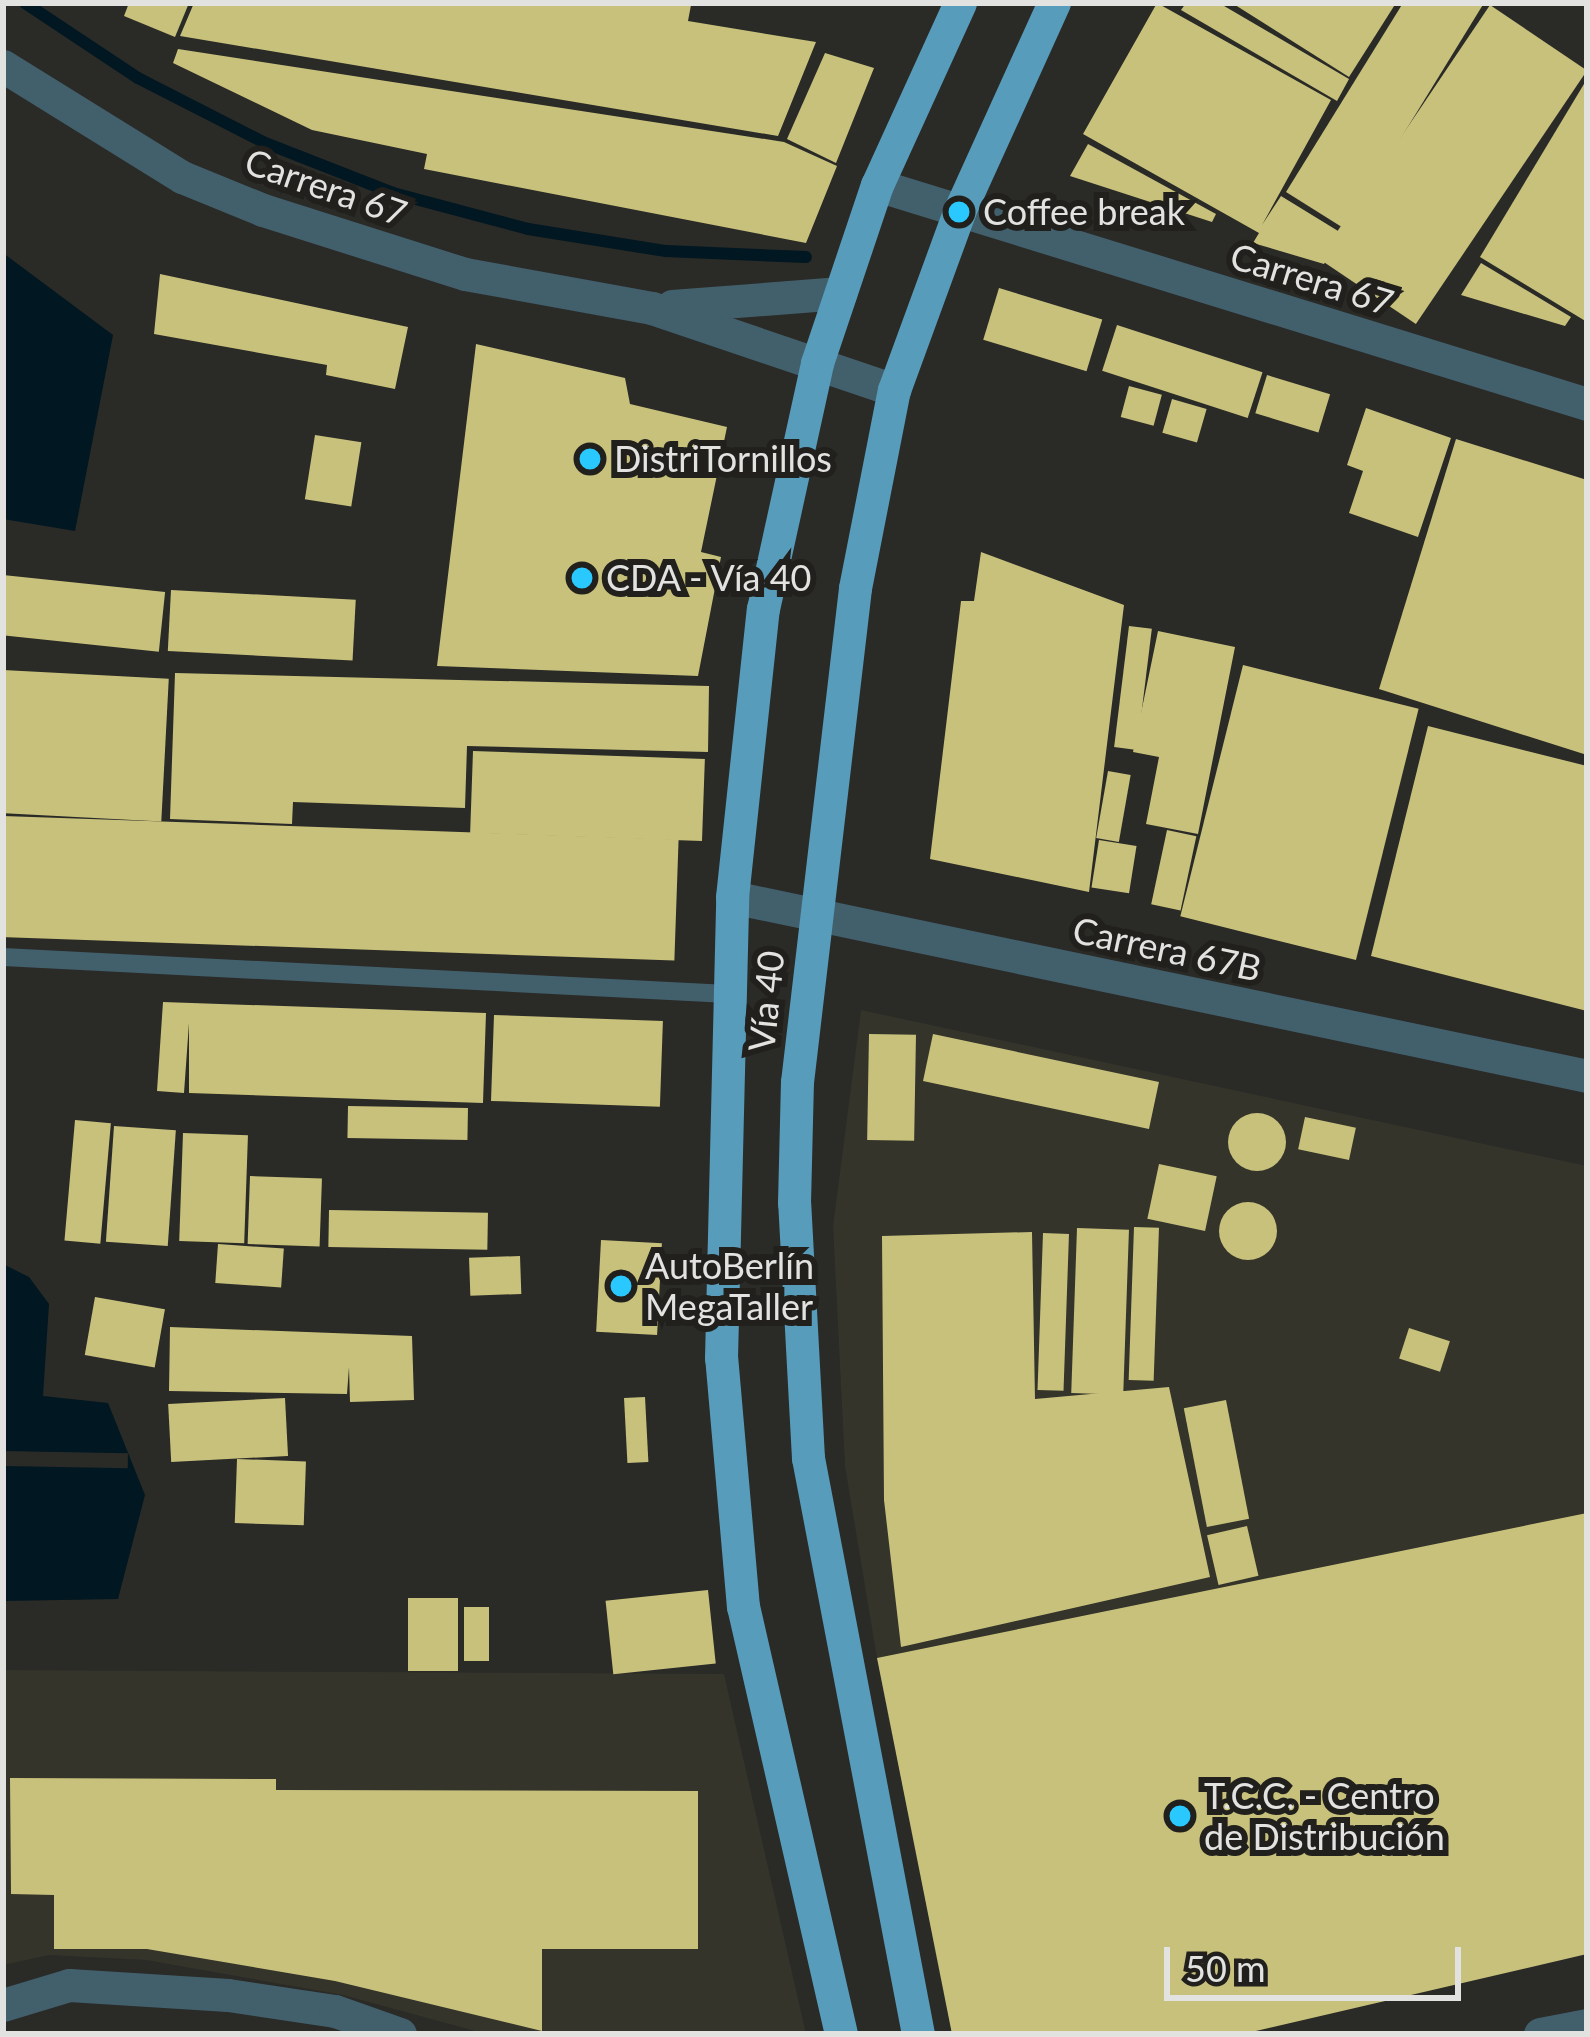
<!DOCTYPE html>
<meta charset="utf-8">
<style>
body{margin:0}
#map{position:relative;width:1590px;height:2037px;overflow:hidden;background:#2a2a27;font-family:Lato,sans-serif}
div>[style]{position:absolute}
.built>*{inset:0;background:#34342b}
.water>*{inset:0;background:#011721}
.pier>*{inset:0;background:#2a2a27;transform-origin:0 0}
.stream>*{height:12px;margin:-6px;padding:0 6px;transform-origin:6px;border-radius:6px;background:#011721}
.building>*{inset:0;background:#c8c17c;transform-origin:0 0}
.round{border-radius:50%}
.service>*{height:18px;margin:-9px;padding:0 9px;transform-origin:9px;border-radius:9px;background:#425f6c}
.minor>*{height:33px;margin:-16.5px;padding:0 16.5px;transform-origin:16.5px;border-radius:16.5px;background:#425f6c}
.tertiary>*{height:33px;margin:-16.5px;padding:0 16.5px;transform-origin:16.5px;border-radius:16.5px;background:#425f6c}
.trunk>*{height:33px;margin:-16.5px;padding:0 16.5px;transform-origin:16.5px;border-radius:16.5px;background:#579cba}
.dots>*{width:33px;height:33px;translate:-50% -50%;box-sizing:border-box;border:6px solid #21201d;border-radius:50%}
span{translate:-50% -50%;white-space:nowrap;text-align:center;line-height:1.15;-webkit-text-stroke:12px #21201d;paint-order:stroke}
.street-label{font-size:36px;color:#e2e2e0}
.poi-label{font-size:36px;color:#e2e2e0}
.left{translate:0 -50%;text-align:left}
.frame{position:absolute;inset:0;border:6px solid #e2e2e0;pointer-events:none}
.scale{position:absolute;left:1164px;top:1947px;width:297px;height:54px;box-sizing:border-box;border:6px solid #e2e2e0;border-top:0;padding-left:15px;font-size:36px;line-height:42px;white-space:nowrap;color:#e2e2e0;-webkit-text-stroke:9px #21201d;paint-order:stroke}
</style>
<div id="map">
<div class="built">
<div style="clip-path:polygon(861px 1010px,1587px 1166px,1587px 1513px,877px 1658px,845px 1466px,833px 1226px)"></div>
<div style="clip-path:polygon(3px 1670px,724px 1674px,806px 2034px,486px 2034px,343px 1995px,146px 1960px,49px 1955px,3px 1965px)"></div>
</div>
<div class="water">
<div style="clip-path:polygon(3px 253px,113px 335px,75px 531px,3px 519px)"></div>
<div style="clip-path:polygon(3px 1264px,29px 1277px,49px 1304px,43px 1396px,108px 1403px,145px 1495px,118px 1599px,3px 1601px)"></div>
</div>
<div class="pier">
<div style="left:3px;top:1451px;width:125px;height:15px;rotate:1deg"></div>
</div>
<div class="stream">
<div style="left:25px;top:3px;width:136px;rotate:33.6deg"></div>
<div style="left:138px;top:78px;width:140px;rotate:27.1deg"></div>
<div style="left:263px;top:142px;width:140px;rotate:21.4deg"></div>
<div style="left:393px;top:193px;width:140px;rotate:14.9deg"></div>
<div style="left:528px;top:229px;width:140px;rotate:9.1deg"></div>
<div style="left:666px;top:251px;width:140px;rotate:2.5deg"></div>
</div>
<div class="building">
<div style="clip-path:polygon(129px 3px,189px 3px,175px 37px,124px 16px)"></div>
<div style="clip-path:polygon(194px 3px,682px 3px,691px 5px,688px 21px,816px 42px,778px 136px,180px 36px)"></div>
<div style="clip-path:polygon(1157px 3px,1331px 100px,1262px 225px,1281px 196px,1343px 234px,1324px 264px,1253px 243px,1259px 233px,1083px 134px)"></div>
<div style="clip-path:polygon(1186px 3px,1219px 3px,1349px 79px,1337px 101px,1181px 10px)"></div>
<div style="clip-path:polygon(1232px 3px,1396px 3px,1349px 77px)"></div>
<div style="clip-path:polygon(1403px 3px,1484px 3px,1345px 229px,1286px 192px)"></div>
<div style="left:1490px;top:5px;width:117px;height:306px;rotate:34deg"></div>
<div style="clip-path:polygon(178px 49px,784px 142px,837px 166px,806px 243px,424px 169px,427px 154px,312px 130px,173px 63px)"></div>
<div style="clip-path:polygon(825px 53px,874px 68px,836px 163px,787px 139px)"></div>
<div style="clip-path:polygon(1587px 79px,1587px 322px,1480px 257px)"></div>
<div style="clip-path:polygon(1088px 144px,1216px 214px,1212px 222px,1070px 176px)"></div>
<div style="clip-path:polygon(1481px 263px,1571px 317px,1565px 326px,1461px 295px)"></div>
<div style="clip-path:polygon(160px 274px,408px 327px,395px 389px,326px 375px,327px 365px,154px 334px)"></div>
<div style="left:999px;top:288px;width:108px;height:54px;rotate:17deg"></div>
<div style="left:1117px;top:325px;width:153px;height:48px;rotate:18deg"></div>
<div style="clip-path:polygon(476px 344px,625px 378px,630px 404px,727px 427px,701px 552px,721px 557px,698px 676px,437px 666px)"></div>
<div style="left:1267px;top:375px;width:66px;height:40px;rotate:17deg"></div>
<div style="left:1129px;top:386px;width:34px;height:32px;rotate:15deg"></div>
<div style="left:1172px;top:399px;width:36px;height:35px;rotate:16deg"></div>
<div style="clip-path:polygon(1366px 408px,1451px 438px,1418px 537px,1349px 513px,1363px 471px,1347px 465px)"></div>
<div style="left:315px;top:435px;width:47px;height:65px;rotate:9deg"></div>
<div style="clip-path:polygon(1456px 439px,1587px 480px,1587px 755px,1379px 689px)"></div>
<div style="clip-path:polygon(981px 552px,1124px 605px,1089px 892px,930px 859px,961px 601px,974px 601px)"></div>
<div style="left:3px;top:575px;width:163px;height:60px;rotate:6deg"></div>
<div style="left:171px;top:590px;width:185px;height:61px;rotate:3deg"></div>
<div style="left:1129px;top:626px;width:23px;height:122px;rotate:7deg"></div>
<div style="clip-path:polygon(1158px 631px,1235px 647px,1198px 834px,1146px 824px,1159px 757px,1133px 752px)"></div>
<div style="left:1243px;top:665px;width:181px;height:259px;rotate:14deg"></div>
<div style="left:3px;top:670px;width:166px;height:143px;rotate:3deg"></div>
<div style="clip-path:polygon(175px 673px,709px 686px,708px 752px,467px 746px,465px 808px,293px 802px,292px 824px,170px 819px)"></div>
<div style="clip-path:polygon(1428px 726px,1587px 766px,1587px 1011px,1371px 956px)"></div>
<div style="left:473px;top:751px;width:232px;height:82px;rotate:2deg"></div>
<div style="left:1108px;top:771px;width:23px;height:68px;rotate:10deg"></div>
<div style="left:3px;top:816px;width:676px;height:121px;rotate:2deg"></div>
<div style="left:1167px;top:830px;width:30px;height:76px;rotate:12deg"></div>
<div style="left:1099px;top:840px;width:38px;height:48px;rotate:9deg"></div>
<div style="clip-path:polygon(163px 1002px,486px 1013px,483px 1103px,189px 1093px,189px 1023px,184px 1093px,157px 1091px)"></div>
<div style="left:494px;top:1015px;width:169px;height:86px;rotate:2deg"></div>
<div style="left:869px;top:1034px;width:47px;height:106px;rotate:1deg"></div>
<div style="left:933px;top:1034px;width:231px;height:48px;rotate:12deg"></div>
<div style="left:348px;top:1106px;width:120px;height:32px;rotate:1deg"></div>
<div class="round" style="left:1228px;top:1113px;width:58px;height:58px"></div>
<div style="left:1305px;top:1117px;width:52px;height:33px;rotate:12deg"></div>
<div style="left:75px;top:1120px;width:36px;height:121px;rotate:5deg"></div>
<div style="left:114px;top:1126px;width:62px;height:116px;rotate:4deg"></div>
<div style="left:183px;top:1133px;width:65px;height:108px;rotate:2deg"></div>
<div style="left:1159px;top:1164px;width:59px;height:56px;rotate:12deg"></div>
<div style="left:250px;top:1176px;width:72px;height:68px;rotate:2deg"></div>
<div class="round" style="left:1219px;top:1202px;width:58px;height:58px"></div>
<div style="left:329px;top:1210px;width:159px;height:37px;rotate:1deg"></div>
<div style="left:1134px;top:1227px;width:25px;height:153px;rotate:2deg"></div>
<div style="left:1077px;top:1228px;width:52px;height:165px;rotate:2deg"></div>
<div style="clip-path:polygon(1032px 1232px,1035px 1399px,1169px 1387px,1210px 1577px,901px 1647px,884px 1500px,882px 1236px)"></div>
<div style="left:1043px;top:1233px;width:26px;height:157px;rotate:2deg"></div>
<div style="left:601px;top:1240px;width:61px;height:92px;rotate:3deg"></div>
<div style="left:218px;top:1244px;width:66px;height:39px;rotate:4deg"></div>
<div style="left:520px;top:1256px;width:38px;height:51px;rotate:88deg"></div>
<div style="left:95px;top:1297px;width:71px;height:59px;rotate:10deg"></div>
<div style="clip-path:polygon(170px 1327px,412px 1336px,414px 1400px,350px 1402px,349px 1367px,347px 1394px,169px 1391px)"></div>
<div style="left:1409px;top:1328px;width:43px;height:32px;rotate:18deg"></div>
<div style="left:645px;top:1397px;width:65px;height:21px;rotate:87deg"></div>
<div style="left:285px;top:1398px;width:58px;height:117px;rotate:87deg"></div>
<div style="left:1226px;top:1400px;width:121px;height:43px;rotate:79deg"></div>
<div style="left:237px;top:1459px;width:69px;height:64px;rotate:2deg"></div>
<div style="clip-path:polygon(1587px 1513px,1587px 1954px,1243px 2034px,952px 2034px,877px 1658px)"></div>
<div style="left:1247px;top:1526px;width:51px;height:41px;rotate:77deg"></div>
<div style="left:708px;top:1590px;width:74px;height:103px;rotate:84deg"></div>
<div style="left:408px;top:1598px;width:50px;height:73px"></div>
<div style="left:464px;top:1607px;width:25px;height:54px"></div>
<div style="clip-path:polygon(10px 1778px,276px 1779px,276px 1790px,698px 1791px,698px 1949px,542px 1949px,542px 2031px,335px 1981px,147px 1949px,54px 1949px,54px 1895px,11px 1894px)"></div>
</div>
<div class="service">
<div style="left:3px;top:957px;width:726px;rotate:2.92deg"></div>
</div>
<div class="minor">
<div style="left:3px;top:66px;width:211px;rotate:31.8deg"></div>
<div style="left:182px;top:177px;width:87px;rotate:22.2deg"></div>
<div style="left:263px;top:210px;width:212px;rotate:17.6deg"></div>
<div style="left:465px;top:274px;width:190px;rotate:10.3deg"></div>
<div style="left:652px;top:308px;width:256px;rotate:18.7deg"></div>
<div style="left:877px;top:185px;width:743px;rotate:17.14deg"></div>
<div style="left:672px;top:306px;width:169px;rotate:-4.4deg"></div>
<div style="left:732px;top:897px;width:874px;rotate:11.82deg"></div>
<div style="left:3px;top:2005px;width:69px;rotate:-16.9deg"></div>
<div style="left:69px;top:1985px;width:159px;rotate:3.6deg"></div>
<div style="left:228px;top:1995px;width:108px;rotate:8.5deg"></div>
<div style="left:335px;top:2011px;width:69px;rotate:19.5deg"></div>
</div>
<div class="tertiary">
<div style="left:1540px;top:2034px;width:48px;rotate:-10.8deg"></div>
</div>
<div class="trunk">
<div style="left:841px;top:2034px;width:438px;rotate:-102.9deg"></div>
<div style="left:743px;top:1607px;width:250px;rotate:-95deg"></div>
<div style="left:721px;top:1358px;width:461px;rotate:-88.6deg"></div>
<div style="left:732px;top:897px;width:290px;rotate:-83.9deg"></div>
<div style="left:763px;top:609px;width:252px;rotate:-77.6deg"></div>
<div style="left:817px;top:363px;width:188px;rotate:-71.4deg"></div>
<div style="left:877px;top:185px;width:200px;rotate:-65.5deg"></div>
<div style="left:918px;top:2034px;width:586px;rotate:-100.81deg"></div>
<div style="left:808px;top:1458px;width:255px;rotate:-93.1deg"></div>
<div style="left:794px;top:1203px;width:121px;rotate:-88.6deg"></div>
<div style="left:797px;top:1082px;width:497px;rotate:-83.3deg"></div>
<div style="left:855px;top:588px;width:202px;rotate:-78.9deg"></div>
<div style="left:894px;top:390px;width:189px;rotate:-69.9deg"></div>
<div style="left:959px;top:212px;width:230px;rotate:-65.6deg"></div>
</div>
<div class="dots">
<div style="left:959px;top:212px;background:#29c8ff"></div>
<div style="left:590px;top:459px;background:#29c8ff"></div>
<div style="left:582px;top:578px;background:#29c8ff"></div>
<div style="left:621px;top:1286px;background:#29c8ff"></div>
<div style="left:1180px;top:1816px;background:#29c8ff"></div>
</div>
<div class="street-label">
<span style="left:326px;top:187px;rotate:19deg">Carrera 67</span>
<span style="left:1312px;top:279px;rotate:17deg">Carrera 67</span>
<span style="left:1167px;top:949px;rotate:12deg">Carrera 67B</span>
<span style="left:766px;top:1001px;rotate:-84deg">Vía 40</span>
</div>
<div class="poi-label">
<span class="left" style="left:983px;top:212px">Coffee break</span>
<span class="left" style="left:614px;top:459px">DistriTornillos</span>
<span class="left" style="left:606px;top:578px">CDA - Vía 40</span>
<span class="left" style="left:645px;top:1286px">AutoBerlín<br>MegaTaller</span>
<span class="left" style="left:1204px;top:1816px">T.C.C. - Centro<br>de Distribución</span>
</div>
<div class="frame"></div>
<div class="scale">50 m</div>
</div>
